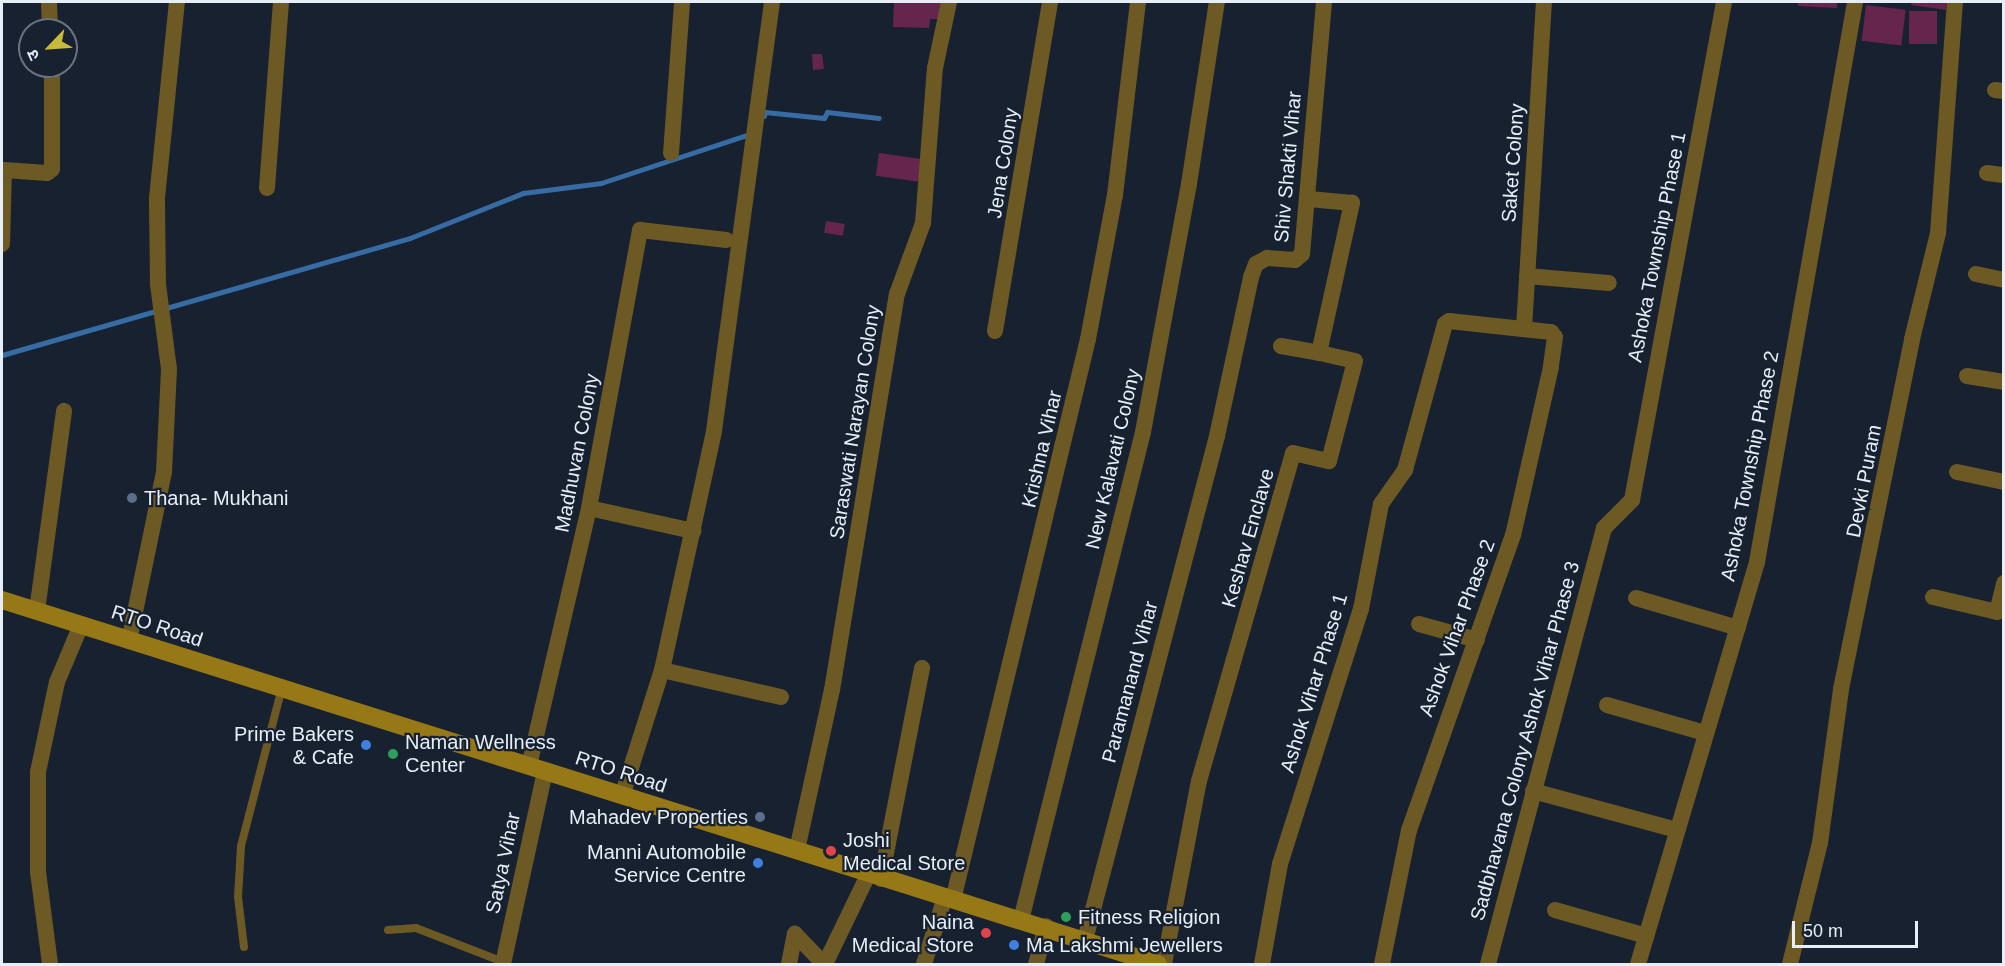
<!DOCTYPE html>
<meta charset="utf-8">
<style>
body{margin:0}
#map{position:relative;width:2005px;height:966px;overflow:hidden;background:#172130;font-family:Helvetica,"Noto Sans Devanagari",sans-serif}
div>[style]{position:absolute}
.stream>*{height:5px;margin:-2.5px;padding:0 2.5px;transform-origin:2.5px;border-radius:2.5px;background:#376ba4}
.building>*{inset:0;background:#65254d;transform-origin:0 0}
.lane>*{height:8px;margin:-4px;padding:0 4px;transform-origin:4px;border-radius:4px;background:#6c5924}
.street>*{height:16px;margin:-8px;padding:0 8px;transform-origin:8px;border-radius:8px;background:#6c5924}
.secondary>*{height:18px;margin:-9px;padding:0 9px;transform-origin:9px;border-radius:9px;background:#967816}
.dots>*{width:16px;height:16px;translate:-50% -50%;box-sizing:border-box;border:3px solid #172130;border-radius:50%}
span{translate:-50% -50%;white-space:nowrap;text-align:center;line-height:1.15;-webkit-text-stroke:4.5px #172130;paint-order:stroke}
.street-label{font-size:20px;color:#e6eef8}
.poi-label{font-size:20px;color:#e6eef8}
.left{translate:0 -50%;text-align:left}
.right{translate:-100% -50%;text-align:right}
.frame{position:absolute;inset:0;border:3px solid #e6eef8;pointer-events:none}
.north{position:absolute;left:18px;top:18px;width:60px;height:60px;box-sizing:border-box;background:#172130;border:2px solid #6a7380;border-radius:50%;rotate:245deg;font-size:16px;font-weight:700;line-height:24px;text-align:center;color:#e6eef8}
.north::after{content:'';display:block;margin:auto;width:21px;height:27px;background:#c7bb3b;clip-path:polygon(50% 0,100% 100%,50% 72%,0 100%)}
.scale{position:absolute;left:1792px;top:921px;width:126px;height:27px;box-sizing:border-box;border:3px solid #e6eef8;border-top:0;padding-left:8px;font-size:18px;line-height:21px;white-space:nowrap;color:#e6eef8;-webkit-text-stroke:4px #172130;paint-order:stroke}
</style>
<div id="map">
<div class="stream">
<div style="left:764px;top:116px;width:4px;rotate:-76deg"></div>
<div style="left:765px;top:112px;width:59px;rotate:5.8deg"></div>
<div style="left:824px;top:118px;width:7px;rotate:-63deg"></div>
<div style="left:827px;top:112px;width:52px;rotate:6.6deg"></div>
<div style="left:2px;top:355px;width:424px;rotate:-16deg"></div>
<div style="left:410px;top:238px;width:122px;rotate:-21.7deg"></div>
<div style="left:523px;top:193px;width:79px;rotate:-7.3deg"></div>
<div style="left:601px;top:183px;width:157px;rotate:-18.2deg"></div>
</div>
<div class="building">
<div style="clip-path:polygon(894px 2px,942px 2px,941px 19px,930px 19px,929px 28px,893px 27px)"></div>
<div style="clip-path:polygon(1798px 2px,1837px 2px,1837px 8px,1798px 6px)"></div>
<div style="clip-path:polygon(1912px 2px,1947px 2px,1946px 10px,1911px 5px)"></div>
<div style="left:1866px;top:5px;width:40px;height:36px;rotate:7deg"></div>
<div style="left:1909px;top:11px;width:28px;height:33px"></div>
<div style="clip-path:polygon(812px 54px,822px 54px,824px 69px,813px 70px)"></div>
<div style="left:879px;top:153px;width:43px;height:23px;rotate:8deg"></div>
<div style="left:826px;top:221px;width:19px;height:12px;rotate:9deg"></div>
</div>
<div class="lane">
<div style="left:388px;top:930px;width:28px;rotate:-4deg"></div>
<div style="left:416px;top:928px;width:93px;rotate:21.3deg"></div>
<div style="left:244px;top:947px;width:50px;rotate:-96.8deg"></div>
<div style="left:238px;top:897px;width:51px;rotate:-86.6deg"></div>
<div style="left:241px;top:846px;width:163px;rotate:-75.5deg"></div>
</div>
<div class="street">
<div style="left:49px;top:2px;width:28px;rotate:88deg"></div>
<div style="left:1995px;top:90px;width:9px;rotate:6deg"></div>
<div style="left:671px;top:153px;width:151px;rotate:-85.8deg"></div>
<div style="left:1987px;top:173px;width:17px;rotate:7deg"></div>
<div style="left:267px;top:188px;width:187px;rotate:-85.7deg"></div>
<div style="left:2px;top:244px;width:74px;rotate:-88.5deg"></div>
<div style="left:4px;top:170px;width:43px;rotate:4deg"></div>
<div style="left:47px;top:173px;width:6px;rotate:-39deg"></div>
<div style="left:52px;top:169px;width:103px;rotate:-90deg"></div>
<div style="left:1976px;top:274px;width:29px;rotate:12deg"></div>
<div style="left:1527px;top:276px;width:82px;rotate:4.9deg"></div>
<div style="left:1524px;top:328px;width:327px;rotate:-86.5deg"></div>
<div style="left:995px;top:331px;width:334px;rotate:-80.5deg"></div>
<div style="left:1281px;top:346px;width:39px;rotate:10deg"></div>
<div style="left:1967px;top:376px;width:37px;rotate:9deg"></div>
<div style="left:1957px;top:472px;width:48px;rotate:12deg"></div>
<div style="left:589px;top:508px;width:107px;rotate:12.5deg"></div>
<div style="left:1933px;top:597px;width:66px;rotate:13.2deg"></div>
<div style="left:1997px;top:612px;width:30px;rotate:-76deg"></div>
<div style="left:1636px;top:598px;width:106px;rotate:16.4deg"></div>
<div style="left:37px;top:611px;width:202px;rotate:-82.3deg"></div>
<div style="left:1419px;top:624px;width:60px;rotate:15.4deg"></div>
<div style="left:129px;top:641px;width:173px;rotate:-78.3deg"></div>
<div style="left:164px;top:472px;width:103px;rotate:-87.2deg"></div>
<div style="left:169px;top:369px;width:86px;rotate:-97.4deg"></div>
<div style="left:158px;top:284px;width:86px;rotate:-90.7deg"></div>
<div style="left:157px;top:198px;width:197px;rotate:-84.2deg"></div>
<div style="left:662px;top:670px;width:122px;rotate:12.8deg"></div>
<div style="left:1607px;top:705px;width:102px;rotate:15.9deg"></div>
<div style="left:529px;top:766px;width:265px;rotate:-76.9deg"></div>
<div style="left:589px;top:508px;width:283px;rotate:-79.6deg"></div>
<div style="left:640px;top:230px;width:87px;rotate:6.6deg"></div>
<div style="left:1533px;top:791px;width:149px;rotate:15.2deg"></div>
<div style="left:622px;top:796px;width:132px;rotate:-72.4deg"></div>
<div style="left:662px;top:670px;width:245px;rotate:-77.7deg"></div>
<div style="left:714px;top:431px;width:433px;rotate:-82.3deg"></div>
<div style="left:797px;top:850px;width:164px;rotate:-77.7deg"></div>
<div style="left:832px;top:690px;width:401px;rotate:-80.7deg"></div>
<div style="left:897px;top:294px;width:76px;rotate:-69.9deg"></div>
<div style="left:923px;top:223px;width:155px;rotate:-85.6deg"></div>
<div style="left:935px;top:68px;width:67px;rotate:-78deg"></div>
<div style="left:881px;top:879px;width:215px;rotate:-79deg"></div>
<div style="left:953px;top:900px;width:577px;rotate:-76.47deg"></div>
<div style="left:1088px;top:339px;width:147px;rotate:-79.4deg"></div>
<div style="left:1115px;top:195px;width:194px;rotate:-83.2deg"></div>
<div style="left:1555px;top:910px;width:95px;rotate:15.9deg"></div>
<div style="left:1021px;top:920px;width:503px;rotate:-75.96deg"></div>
<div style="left:1143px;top:432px;width:252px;rotate:-79.5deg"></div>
<div style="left:1189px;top:184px;width:184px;rotate:-81.3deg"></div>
<div style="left:1085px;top:940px;width:521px;rotate:-75.32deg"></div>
<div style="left:1217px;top:436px;width:163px;rotate:-77.9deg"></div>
<div style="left:1251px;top:277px;width:14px;rotate:-69deg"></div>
<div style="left:1256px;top:264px;width:13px;rotate:-29deg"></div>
<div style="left:1267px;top:258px;width:28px;rotate:4deg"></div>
<div style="left:1295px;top:260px;width:9px;rotate:-41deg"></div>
<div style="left:1302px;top:254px;width:253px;rotate:-85deg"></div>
<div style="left:50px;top:964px;width:93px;rotate:-97.4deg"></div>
<div style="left:38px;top:872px;width:100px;rotate:-90deg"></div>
<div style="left:38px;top:772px;width:92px;rotate:-78.1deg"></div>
<div style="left:57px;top:682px;width:62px;rotate:-67.2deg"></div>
<div style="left:503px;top:964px;width:198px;rotate:-77.7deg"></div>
<div style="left:789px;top:964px;width:31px;rotate:-79deg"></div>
<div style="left:795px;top:934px;width:42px;rotate:46deg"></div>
<div style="left:825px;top:964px;width:99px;rotate:-64.2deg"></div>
<div style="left:924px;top:964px;width:70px;rotate:-72.6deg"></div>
<div style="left:1036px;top:964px;width:39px;rotate:-75deg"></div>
<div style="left:1164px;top:964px;width:186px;rotate:-79.2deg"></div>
<div style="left:1199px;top:781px;width:341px;rotate:-74deg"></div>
<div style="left:1293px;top:453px;width:37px;rotate:13deg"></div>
<div style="left:1329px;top:461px;width:103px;rotate:-75.4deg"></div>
<div style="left:1355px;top:361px;width:37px;rotate:-167deg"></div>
<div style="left:1319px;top:353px;width:154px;rotate:-77.6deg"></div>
<div style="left:1352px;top:203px;width:43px;rotate:-174.7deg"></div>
<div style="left:1262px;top:964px;width:102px;rotate:-79.8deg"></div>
<div style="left:1280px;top:864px;width:268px;rotate:-72.4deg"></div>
<div style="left:1361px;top:609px;width:107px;rotate:-79.2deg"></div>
<div style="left:1381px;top:504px;width:42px;rotate:-54.8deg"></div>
<div style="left:1405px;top:470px;width:151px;rotate:-74.7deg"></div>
<div style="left:1445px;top:324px;width:5px;rotate:-37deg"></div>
<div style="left:1449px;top:321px;width:103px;rotate:6.2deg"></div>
<div style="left:1551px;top:332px;width:6px;rotate:51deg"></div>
<div style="left:1555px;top:337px;width:30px;rotate:98deg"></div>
<div style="left:1551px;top:367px;width:172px;rotate:102.7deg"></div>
<div style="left:1513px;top:535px;width:313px;rotate:109.4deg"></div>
<div style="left:1409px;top:830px;width:137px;rotate:101.4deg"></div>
<div style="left:1488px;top:964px;width:451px;rotate:-75.1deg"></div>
<div style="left:1604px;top:528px;width:40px;rotate:-45deg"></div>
<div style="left:1632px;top:500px;width:506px;rotate:-79.53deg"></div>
<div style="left:1638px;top:964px;width:419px;rotate:-73.5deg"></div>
<div style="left:1757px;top:562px;width:569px;rotate:-80.07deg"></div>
<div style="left:1790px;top:964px;width:125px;rotate:-76.1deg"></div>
<div style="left:1820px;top:843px;width:155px;rotate:-82.2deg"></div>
<div style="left:1841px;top:689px;width:357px;rotate:-78.5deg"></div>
<div style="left:1912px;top:339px;width:109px;rotate:-76.2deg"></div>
<div style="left:1938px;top:233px;width:232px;rotate:-85.8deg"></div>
</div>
<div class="secondary">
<div style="left:2px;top:600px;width:1212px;rotate:17.48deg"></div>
</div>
<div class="dots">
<div style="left:132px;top:498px;background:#5c6f8a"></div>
<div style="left:366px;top:745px;background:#3f7fe0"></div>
<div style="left:393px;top:754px;background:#2e9e5b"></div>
<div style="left:760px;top:817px;background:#5c6f8a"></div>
<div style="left:831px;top:851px;background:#e0444e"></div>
<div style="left:758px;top:863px;background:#3f7fe0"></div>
<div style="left:1066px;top:917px;background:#2e9e5b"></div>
<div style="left:986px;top:933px;background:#e0444e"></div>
<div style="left:1014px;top:945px;background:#3f7fe0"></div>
</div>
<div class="street-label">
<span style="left:1003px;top:163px;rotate:-81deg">Jena Colony</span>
<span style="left:1513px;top:163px;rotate:-86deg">Saket Colony</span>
<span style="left:1288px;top:167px;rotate:-85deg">Shiv Shakti Vihar</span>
<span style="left:1657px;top:247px;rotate:-79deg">Ashoka Township Phase 1</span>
<span style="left:855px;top:422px;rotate:-81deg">Saraswati Narayan Colony</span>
<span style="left:1042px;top:449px;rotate:-77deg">Krishna Vihar</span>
<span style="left:577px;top:453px;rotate:-79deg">Madhuvan Colony</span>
<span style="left:1113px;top:459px;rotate:-77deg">New Kalavati Colony</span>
<span style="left:1750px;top:466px;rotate:-79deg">Ashoka Township Phase 2</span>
<span style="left:1864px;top:481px;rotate:-79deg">Devki Puram</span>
<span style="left:1248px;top:538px;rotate:-74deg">Keshav Enclave</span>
<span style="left:157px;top:626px;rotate:18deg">RTO Road</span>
<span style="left:1457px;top:628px;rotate:-70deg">Ashok Vihar Phase 2</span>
<span style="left:1130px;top:682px;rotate:-75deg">Paramanand Vihar</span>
<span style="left:1314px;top:683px;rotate:-73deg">Ashok Vihar Phase 1</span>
<span style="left:1525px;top:741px;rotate:-75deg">Sadbhavana Colony Ashok Vihar Phase 3</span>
<span style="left:621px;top:772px;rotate:18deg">RTO Road</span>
<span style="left:503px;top:863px;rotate:-78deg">Satya Vihar</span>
</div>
<div class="poi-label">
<span class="left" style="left:144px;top:498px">Thana- Mukhani</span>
<span class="right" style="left:354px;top:746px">Prime Bakers<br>&amp; Cafe</span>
<span class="left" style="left:405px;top:754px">Naman Wellness<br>Center</span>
<span class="right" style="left:748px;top:817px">Mahadev Properties</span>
<span class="left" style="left:843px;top:852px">Joshi<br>Medical Store</span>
<span class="right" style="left:746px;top:864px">Manni Automobile<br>Service Centre</span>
<span class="left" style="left:1078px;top:917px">Fitness Religion</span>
<span class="right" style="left:974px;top:934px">Naina<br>Medical Store</span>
<span class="left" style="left:1026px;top:945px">Ma Lakshmi Jewellers</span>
</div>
<div class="frame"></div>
<div class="north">उ</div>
<div class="scale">50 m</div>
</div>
